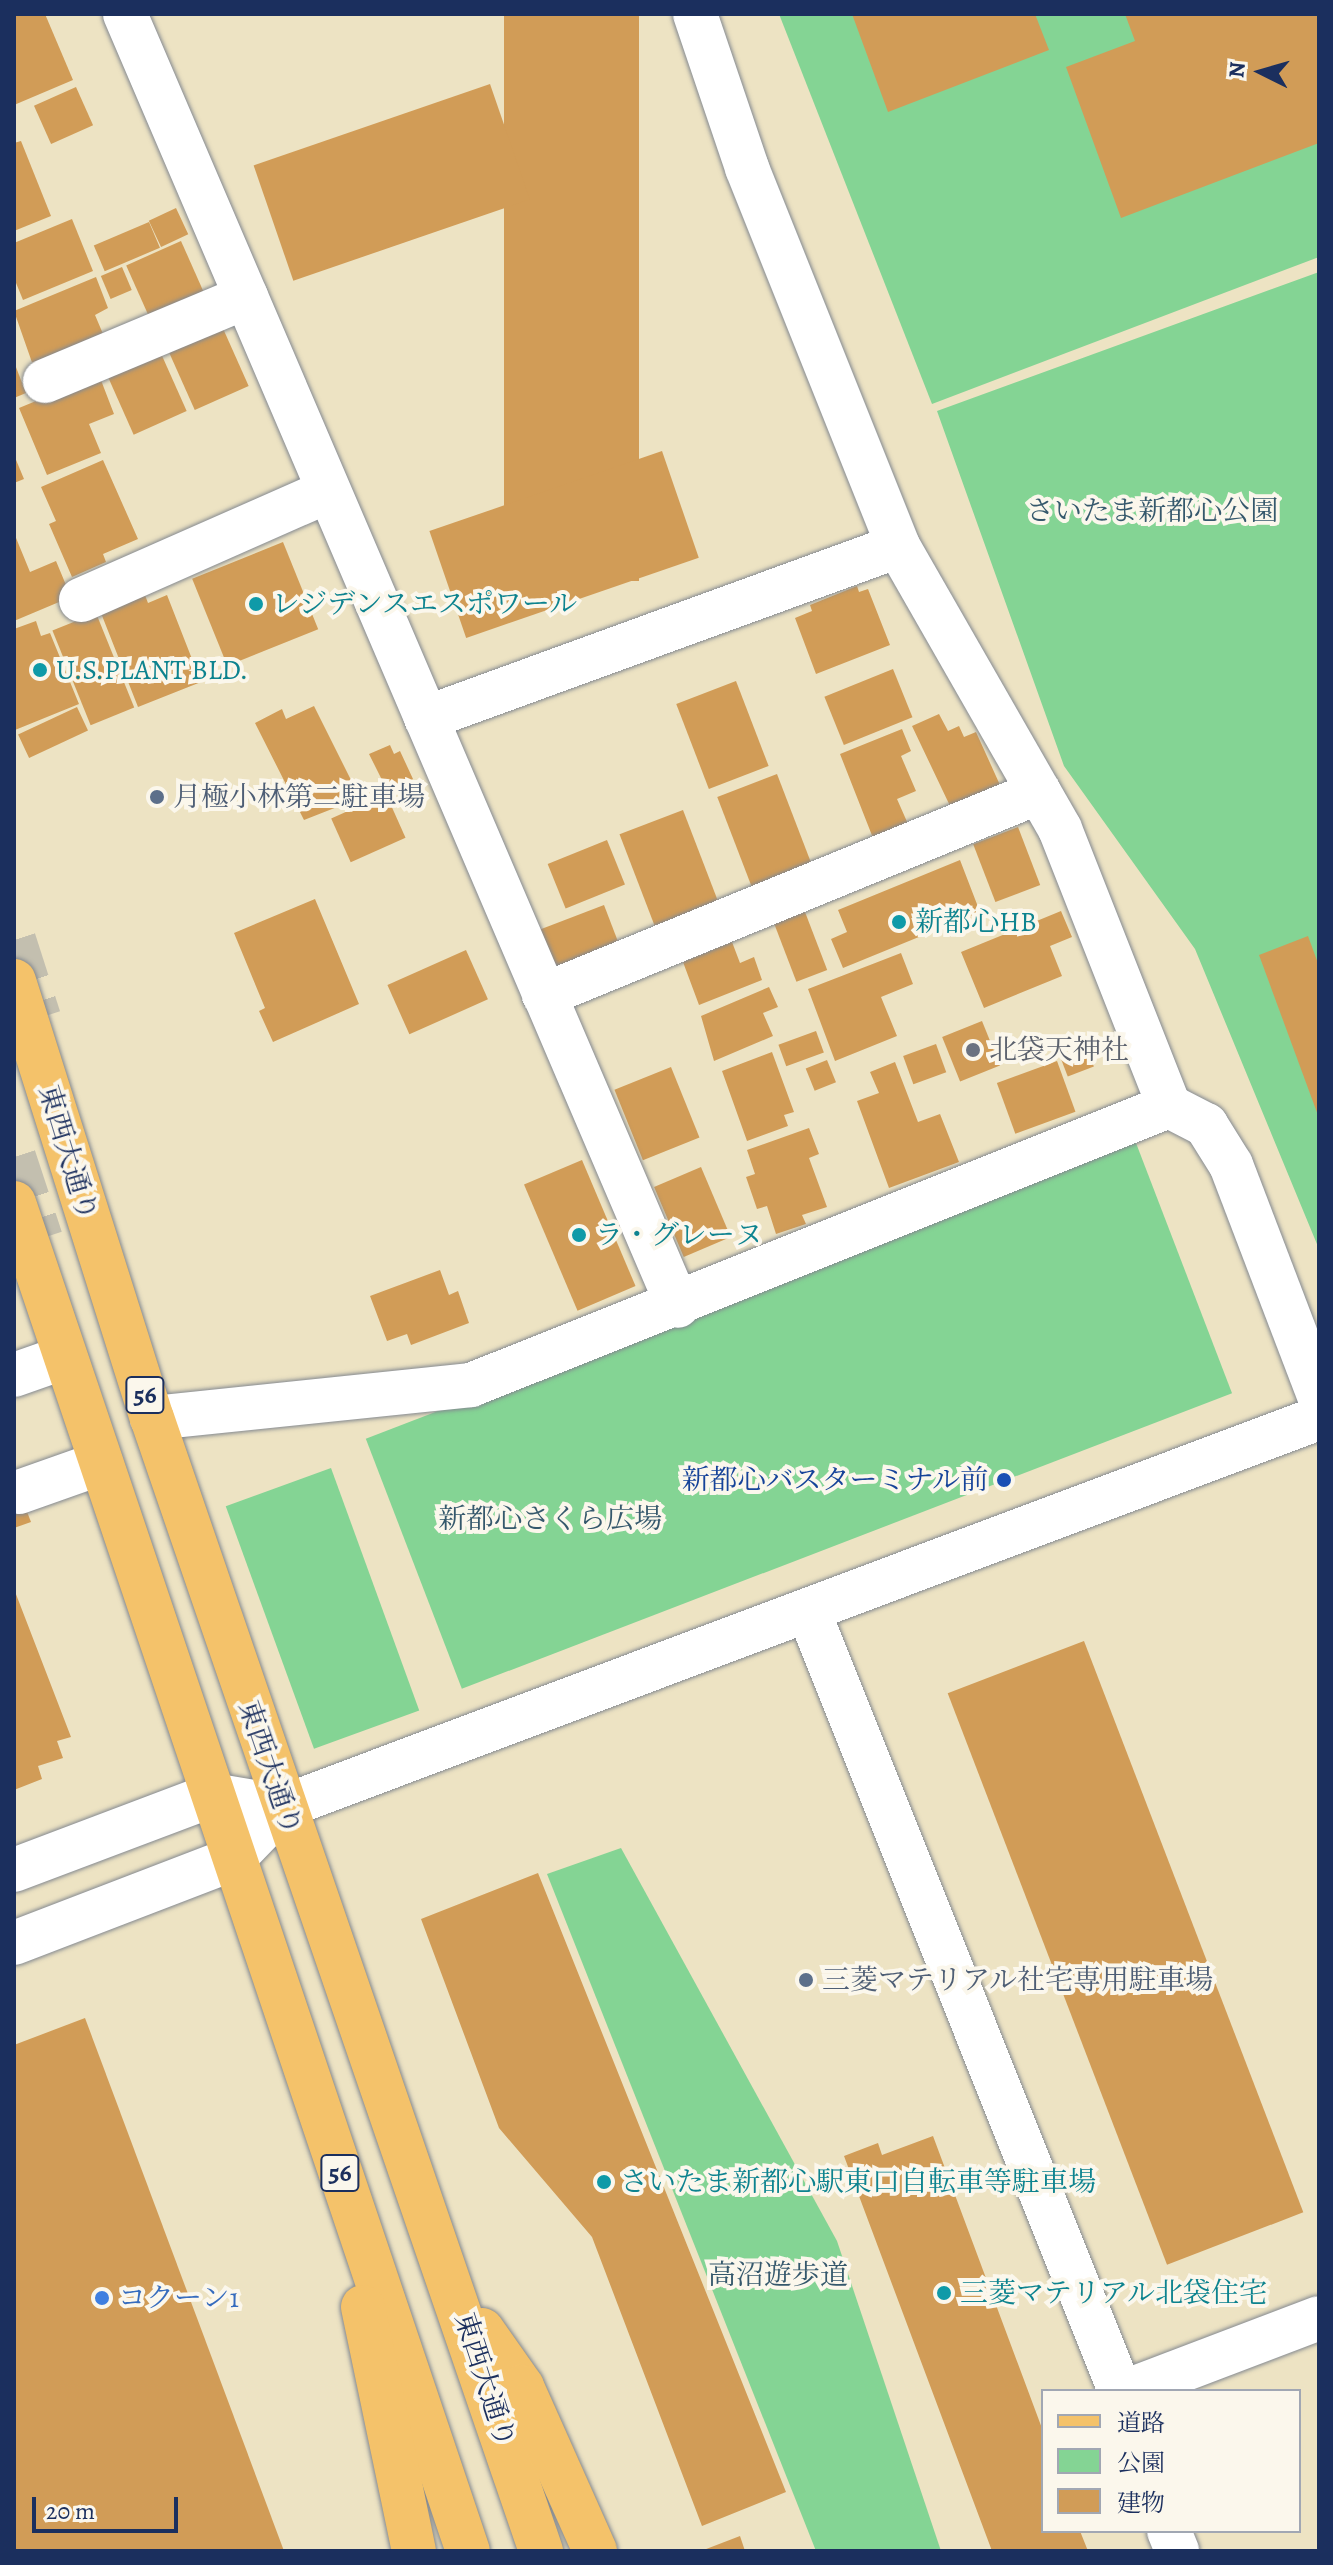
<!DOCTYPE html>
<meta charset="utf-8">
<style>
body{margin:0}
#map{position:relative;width:1333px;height:2565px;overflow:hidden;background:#ede3c3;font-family:Alegreya,"Noto Serif JP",serif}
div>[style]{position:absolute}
.green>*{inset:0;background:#84d494;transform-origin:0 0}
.building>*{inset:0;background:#d19c57;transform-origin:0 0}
.highway-tunnel>*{height:44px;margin-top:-22px;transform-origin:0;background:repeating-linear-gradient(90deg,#c3bfaf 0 44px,transparent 0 66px)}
.roads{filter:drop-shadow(0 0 2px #848990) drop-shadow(0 0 2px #848990)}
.minor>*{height:44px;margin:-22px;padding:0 22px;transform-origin:22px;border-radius:22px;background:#fff}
.major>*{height:44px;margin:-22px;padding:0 22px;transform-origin:22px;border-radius:22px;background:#f4c26a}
.dots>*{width:22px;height:22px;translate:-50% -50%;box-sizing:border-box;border:4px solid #fbf7ec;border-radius:50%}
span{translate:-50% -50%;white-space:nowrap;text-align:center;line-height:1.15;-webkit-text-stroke:8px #fbf7ec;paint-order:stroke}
.shield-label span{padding:2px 6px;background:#fbf7ec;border:2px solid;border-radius:6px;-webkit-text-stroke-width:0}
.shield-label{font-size:26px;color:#1b2f5e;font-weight:700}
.park-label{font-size:28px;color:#35586c}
.culture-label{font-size:28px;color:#0d838f}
.left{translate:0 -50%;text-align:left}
.service-label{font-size:28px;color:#4e5e75}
.worship-label{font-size:28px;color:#5b616d}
.street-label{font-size:28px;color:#1b2f5e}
.transit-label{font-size:28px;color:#164399}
.right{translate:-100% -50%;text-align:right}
.shop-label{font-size:28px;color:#366cbe}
.frame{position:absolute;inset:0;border:16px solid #1b2f5e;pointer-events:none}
.legend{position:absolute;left:1041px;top:2389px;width:260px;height:144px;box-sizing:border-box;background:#fbf7ec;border:2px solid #a1a7b3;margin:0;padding:10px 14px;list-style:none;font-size:24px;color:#1b2f5e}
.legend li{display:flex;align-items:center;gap:16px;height:40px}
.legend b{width:40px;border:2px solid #a1a7b3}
.north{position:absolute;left:1221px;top:32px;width:80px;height:80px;-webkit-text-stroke:6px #fbf7ec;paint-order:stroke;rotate:275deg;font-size:22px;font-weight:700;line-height:32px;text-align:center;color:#1b2f5e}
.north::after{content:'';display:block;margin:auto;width:28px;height:36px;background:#1b2f5e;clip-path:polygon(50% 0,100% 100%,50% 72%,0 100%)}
.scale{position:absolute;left:32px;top:2497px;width:146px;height:36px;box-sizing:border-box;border:4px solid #1b2f5e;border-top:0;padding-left:10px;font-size:24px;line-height:28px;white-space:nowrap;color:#1b2f5e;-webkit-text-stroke:6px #fbf7ec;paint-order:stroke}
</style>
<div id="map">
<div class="green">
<div style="clip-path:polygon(779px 14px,1319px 14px,1319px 257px,932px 404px)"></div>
<div style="clip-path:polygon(1319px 272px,1319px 1249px,1195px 949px,1064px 766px,937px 411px)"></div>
<div style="left:1136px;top:1143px;width:268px;height:825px;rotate:69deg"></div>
<div style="left:331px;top:1468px;width:258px;height:112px;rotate:70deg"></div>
<div style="clip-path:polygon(621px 1848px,837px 2241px,941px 2551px,816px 2551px,547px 1874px)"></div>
</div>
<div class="building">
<div style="clip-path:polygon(14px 14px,45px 14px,73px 80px,14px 105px)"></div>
<div style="left:504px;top:14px;width:135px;height:567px"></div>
<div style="clip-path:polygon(852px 14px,1035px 14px,1049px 50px,888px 112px)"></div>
<div style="clip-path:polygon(1125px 14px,1319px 14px,1319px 143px,1121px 218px,1066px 67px,1135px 41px)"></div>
<div style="left:490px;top:84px;width:122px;height:250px;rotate:71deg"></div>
<div style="left:76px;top:87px;width:42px;height:46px;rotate:66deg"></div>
<div style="clip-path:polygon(21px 141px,51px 216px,14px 231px,14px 143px)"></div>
<div style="left:176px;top:208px;width:29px;height:30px;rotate:65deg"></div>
<div style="clip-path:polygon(72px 219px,93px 271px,23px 300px,14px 278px,14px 243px)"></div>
<div style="left:149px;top:222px;width:28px;height:60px;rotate:67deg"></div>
<div style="left:181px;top:241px;width:56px;height:60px;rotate:66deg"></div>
<div style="left:122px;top:267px;width:25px;height:23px;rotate:67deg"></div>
<div style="clip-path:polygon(96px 277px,108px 308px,95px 315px,106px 341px,35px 371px,14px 311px)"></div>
<div style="left:221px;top:324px;width:68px;height:59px;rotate:66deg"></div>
<div style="left:159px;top:349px;width:68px;height:58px;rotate:66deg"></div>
<div style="clip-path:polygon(14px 362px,26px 393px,14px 398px)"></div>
<div style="clip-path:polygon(99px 375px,114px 414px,89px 424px,101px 453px,47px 475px,19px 408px)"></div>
<div style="left:662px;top:451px;width:113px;height:246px;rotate:71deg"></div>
<div style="clip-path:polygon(14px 455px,24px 479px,14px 483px)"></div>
<div style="clip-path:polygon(103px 460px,138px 539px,103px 554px,106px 562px,72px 577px,49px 524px,56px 521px,41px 487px)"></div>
<div style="clip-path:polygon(14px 533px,30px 572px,56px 561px,71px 597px,14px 621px)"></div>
<div style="left:283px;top:542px;width:94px;height:98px;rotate:68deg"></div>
<div style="clip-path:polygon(857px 586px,859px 592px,868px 589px,890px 645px,816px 674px,795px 618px,812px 611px,810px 605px)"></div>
<div style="clip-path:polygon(143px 590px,148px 603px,167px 595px,201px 682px,138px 707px,99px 608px)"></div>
<div style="left:96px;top:613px;width:102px;height:47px;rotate:68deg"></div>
<div style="clip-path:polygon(36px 621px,41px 636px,50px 633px,79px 704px,15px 730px,14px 629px)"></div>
<div style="left:893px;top:669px;width:52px;height:74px;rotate:68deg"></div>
<div style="left:736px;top:681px;width:91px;height:64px;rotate:69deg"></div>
<div style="clip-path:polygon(314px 706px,360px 798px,304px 820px,255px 723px,282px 709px,286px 719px)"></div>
<div style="left:77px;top:707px;width:26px;height:65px;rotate:65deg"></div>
<div style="clip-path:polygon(939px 714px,948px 731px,959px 726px,964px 737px,976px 732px,1000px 785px,951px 808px,912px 726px)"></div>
<div style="clip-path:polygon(902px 729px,911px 751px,901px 756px,916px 791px,897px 799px,908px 824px,873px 838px,840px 754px)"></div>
<div style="clip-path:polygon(390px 745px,394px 754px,400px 751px,413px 779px,388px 792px,369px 754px)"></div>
<div style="left:777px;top:774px;width:102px;height:64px;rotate:69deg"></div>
<div style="left:386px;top:794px;width:48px;height:60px;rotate:66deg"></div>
<div style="left:683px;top:810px;width:98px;height:68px;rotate:69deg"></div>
<div style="left:1018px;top:827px;width:62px;height:48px;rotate:69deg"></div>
<div style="left:607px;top:840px;width:48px;height:64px;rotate:68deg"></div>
<div style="clip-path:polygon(960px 860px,980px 912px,843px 968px,831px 939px,847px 932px,838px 910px)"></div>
<div style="clip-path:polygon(315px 899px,359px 1004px,273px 1042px,259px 1011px,265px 1008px,234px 933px)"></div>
<div style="left:604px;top:905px;width:43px;height:72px;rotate:69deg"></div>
<div style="clip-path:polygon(1061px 911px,1072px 937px,1050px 946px,1062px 976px,984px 1008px,961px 952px)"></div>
<div style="left:805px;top:912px;width:62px;height:33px;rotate:69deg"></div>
<div style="clip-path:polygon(1308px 936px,1319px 966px,1319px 1118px,1259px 955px)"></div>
<div style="clip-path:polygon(732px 942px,740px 963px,754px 957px,762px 980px,699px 1005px,683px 962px)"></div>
<div style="left:466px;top:950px;width:54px;height:86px;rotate:66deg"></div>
<div style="clip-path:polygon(901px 953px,913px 984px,881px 997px,897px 1036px,835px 1061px,808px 989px)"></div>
<div style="clip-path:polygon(769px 987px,778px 1007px,763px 1013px,773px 1036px,714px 1061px,701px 1016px)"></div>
<div style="left:982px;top:1021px;width:48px;height:43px;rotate:68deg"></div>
<div style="left:816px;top:1031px;width:23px;height:40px;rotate:70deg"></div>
<div style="left:936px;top:1044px;width:30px;height:35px;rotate:70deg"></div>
<div style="left:1086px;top:1046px;width:22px;height:28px;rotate:69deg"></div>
<div style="clip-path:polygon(772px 1052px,794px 1112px,784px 1115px,788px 1126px,747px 1141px,722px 1071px)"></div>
<div style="left:827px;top:1060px;width:24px;height:23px;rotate:68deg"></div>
<div style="left:1057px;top:1061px;width:54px;height:64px;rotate:70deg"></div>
<div style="clip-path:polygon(895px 1062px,918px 1122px,940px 1114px,959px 1162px,889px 1188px,857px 1101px,879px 1093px,870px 1072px)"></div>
<div style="left:671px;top:1067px;width:76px;height:61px;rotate:68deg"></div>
<div style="clip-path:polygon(809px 1128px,819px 1154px,809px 1158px,827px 1207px,802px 1215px,806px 1224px,776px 1234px,767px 1206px,757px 1209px,746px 1177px,755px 1174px,747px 1150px)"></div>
<div style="left:582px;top:1160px;width:137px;height:63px;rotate:67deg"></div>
<div style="left:701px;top:1167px;width:76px;height:51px;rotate:67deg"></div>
<div style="clip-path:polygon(440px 1270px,449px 1295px,458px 1291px,469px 1323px,411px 1345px,407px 1334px,387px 1341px,370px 1296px)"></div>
<div style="clip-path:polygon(14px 1478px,31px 1522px,14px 1528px)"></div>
<div style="clip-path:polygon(14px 1589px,71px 1737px,57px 1741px,63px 1758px,38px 1766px,42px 1779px,14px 1790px)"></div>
<div style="left:1084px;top:1641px;width:612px;height:146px;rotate:69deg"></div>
<div style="clip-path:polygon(538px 1873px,786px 2492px,702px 2526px,592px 2237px,499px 2128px,421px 1919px)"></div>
<div style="clip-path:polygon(85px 2018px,284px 2551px,14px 2551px,14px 2045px)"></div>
<div style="clip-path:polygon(933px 2136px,1043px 2431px,1043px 2531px,1080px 2531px,1088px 2551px,992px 2551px,844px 2156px,878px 2143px,882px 2155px)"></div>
<div style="clip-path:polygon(740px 2536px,745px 2551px,701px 2551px)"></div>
</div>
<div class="highway-tunnel">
<div style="left:14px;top:940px;width:82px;rotate:72.2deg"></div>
<div style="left:14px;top:1157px;width:86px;rotate:71.8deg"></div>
</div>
<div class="roads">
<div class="minor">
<div style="left:125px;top:14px;width:1405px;rotate:66.83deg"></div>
<div style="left:695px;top:14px;width:163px;rotate:71.3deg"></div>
<div style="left:747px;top:168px;width:407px;rotate:68.2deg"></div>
<div style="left:898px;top:546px;width:326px;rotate:60.2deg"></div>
<div style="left:1060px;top:829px;width:298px;rotate:68.5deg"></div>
<div style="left:1169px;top:1106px;width:42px;rotate:27.2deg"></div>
<div style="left:1206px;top:1125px;width:47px;rotate:58deg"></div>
<div style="left:1231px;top:1165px;width:247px;rotate:69.1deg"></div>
<div style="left:45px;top:381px;width:218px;rotate:-22.7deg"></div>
<div style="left:81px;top:600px;width:270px;rotate:-23.8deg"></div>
<div style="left:426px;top:718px;width:502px;rotate:-20.02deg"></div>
<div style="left:544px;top:995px;width:535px;rotate:-22.3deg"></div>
<div style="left:14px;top:1375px;width:54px;rotate:-19.4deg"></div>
<div style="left:152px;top:1418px;width:321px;rotate:-5.9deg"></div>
<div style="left:471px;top:1385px;width:752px;rotate:-21.79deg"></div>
<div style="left:19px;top:1492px;width:87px;rotate:-19.5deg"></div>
<div style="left:808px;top:1610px;width:841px;rotate:68.22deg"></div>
<div style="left:14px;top:1870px;width:212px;rotate:-20.7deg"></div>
<div style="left:212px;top:1795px;width:72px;rotate:9.6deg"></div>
<div style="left:14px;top:1943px;width:235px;rotate:-21deg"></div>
<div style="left:233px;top:1859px;width:72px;rotate:-46.1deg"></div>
<div style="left:283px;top:1807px;width:1107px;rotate:-20.58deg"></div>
<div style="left:1127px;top:2391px;width:205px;rotate:-20.8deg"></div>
<div style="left:1169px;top:2531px;width:22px;rotate:68deg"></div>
</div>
<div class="major">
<div style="left:14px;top:981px;width:458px;rotate:72.5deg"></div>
<div style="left:152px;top:1418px;width:1198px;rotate:71.05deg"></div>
<div style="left:14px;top:1203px;width:1422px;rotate:71.39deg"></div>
<div style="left:363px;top:2307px;width:249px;rotate:78.2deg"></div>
<div style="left:482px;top:2330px;width:70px;rotate:54.9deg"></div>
<div style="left:522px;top:2387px;width:180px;rotate:66deg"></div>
</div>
</div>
<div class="dots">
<div style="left:256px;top:604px;background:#0f9aa8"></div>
<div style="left:40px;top:670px;background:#0f9aa8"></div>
<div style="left:157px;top:797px;background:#5c6f8a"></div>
<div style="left:899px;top:922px;background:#0f9aa8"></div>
<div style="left:973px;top:1050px;background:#6b7280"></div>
<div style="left:579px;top:1235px;background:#0f9aa8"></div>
<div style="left:1004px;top:1480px;background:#1a4fb4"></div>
<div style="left:806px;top:1980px;background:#5c6f8a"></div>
<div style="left:604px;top:2182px;background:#0f9aa8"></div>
<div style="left:944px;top:2293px;background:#0f9aa8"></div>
<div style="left:102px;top:2298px;background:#3f7fe0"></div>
</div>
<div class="shield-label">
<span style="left:145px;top:1395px">56</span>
<span style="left:340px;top:2173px">56</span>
</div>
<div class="park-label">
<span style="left:1152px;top:511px">さいたま新都心公園</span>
<span style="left:550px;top:1519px">新都心さくら広場</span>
<span style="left:778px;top:2275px">高沼遊歩道</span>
</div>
<div class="culture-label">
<span class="left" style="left:272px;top:604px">レジデンスエスポワール</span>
<span class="left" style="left:56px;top:670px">U.S.PLANT BLD.</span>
<span class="left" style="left:915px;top:922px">新都心HB</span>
<span class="left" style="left:595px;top:1235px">ラ・グレーヌ</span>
<span class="left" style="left:620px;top:2182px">さいたま新都心駅東口自転車等駐車場</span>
<span class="left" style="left:960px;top:2293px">三菱マテリアル北袋住宅</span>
</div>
<div class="service-label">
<span class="left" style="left:173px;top:797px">月極小林第二駐車場</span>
<span class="left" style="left:822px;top:1980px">三菱マテリアル社宅専用駐車場</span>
</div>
<div class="worship-label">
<span class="left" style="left:989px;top:1050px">北袋天神社</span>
</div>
<div class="street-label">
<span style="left:68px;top:1153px;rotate:73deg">東西大通り</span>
<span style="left:270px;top:1768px;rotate:71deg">東西大通り</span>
<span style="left:485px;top:2380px;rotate:72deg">東西大通り</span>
</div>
<div class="transit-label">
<span class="right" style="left:988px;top:1480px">新都心バスターミナル前</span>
</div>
<div class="shop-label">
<span class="left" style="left:118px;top:2298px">コクーン1</span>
</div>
<div class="frame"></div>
<ul class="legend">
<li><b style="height:10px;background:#f4c26a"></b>道路</li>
<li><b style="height:22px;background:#84d494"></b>公園</li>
<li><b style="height:22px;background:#d19c57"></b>建物</li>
</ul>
<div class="north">N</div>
<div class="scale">20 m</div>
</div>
